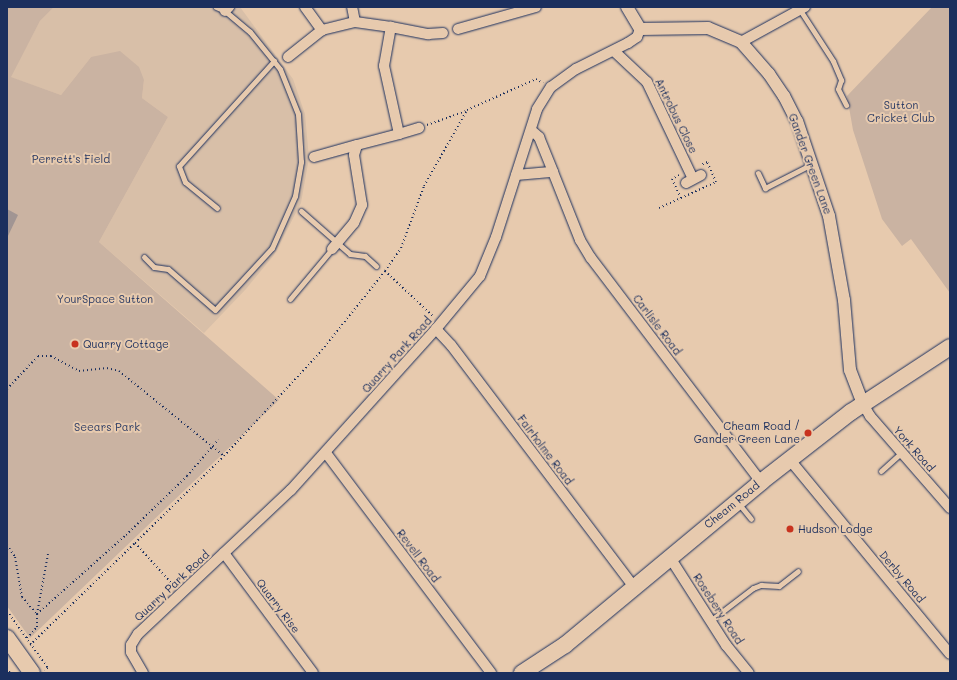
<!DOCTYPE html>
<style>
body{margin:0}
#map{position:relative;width:957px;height:680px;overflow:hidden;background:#e7caae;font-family:Mali,sans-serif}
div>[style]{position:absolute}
.built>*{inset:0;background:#d8bfa8}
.green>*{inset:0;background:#cab3a2}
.water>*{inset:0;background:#a19593}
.path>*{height:2px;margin-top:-1px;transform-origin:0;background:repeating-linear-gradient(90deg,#1b2f5e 0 1px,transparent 0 4px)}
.roads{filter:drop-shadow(0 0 1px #1b2f5e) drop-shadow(0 0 1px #1b2f5e)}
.service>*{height:5px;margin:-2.5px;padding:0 2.5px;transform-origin:2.5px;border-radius:2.5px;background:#e7caae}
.minor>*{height:10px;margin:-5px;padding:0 5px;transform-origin:5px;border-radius:5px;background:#e7caae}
.tertiary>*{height:12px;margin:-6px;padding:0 6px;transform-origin:6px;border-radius:6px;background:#e7caae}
.trunk>*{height:16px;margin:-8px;padding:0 8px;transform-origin:8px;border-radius:8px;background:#e7caae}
.dots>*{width:11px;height:11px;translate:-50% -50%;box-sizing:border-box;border:2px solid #e7caae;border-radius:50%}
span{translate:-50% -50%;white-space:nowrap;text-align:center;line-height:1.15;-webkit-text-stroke:4px #e7caae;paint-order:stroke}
.park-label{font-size:11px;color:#2c3c65}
.street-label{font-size:11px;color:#1b2f5e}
.poi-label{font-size:11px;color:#1b2f5e}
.left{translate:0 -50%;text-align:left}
.right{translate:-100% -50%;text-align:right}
.frame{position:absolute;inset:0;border:8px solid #1b2f5e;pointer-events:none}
</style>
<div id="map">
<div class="built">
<div style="clip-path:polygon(54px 7px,240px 7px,293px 79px,305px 114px,309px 158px,301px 203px,274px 255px,246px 289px,204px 333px,99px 242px,168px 117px,142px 98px,144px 80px,91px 57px,61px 95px,10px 77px,40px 21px)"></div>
</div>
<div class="green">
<div style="clip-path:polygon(7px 7px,54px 7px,40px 21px,11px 77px,61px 95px,91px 57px,120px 51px,139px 67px,144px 80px,142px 98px,168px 117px,99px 242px,279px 400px,30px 638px,7px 606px)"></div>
<div style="clip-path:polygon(932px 7px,950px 7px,950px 293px,911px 239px,902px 246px,882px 219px,853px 130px,847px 96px)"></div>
</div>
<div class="water">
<div style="clip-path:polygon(7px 209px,18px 215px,7px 238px)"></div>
</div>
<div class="path">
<div style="left:427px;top:125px;width:41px;rotate:-19.7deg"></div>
<div style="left:679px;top:175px;width:8px;rotate:150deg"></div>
<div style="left:672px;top:179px;width:21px;rotate:65deg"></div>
<div style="left:659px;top:208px;width:63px;rotate:-24.5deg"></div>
<div style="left:716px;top:182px;width:22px;rotate:-114deg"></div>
<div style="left:707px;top:162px;width:7px;rotate:153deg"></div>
<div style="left:385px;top:271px;width:66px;rotate:43.2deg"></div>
<div style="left:7px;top:389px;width:45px;rotate:-46.8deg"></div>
<div style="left:38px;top:356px;width:13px"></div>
<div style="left:51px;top:356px;width:32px;rotate:28deg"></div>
<div style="left:79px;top:371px;width:28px;rotate:-6deg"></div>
<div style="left:107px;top:368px;width:12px;rotate:14deg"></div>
<div style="left:119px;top:371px;width:135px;rotate:39deg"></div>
<div style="left:135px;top:543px;width:124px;rotate:-44.3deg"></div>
<div style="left:224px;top:456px;width:144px;rotate:-47.2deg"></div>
<div style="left:322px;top:350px;width:101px;rotate:-51.4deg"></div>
<div style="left:385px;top:271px;width:28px;rotate:-55deg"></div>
<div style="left:401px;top:248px;width:66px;rotate:-69.6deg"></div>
<div style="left:424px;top:186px;width:87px;rotate:-60.5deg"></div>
<div style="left:467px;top:110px;width:76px;rotate:-24.2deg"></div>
<div style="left:536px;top:79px;width:8px;rotate:30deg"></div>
<div style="left:7px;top:545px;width:14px;rotate:56deg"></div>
<div style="left:15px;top:557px;width:41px;rotate:80.1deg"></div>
<div style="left:22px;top:597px;width:23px;rotate:49deg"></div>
<div style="left:37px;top:614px;width:119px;rotate:-41.6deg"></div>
<div style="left:126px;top:535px;width:85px;rotate:-44deg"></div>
<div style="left:187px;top:476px;width:48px;rotate:-49.3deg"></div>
<div style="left:7px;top:611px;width:70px;rotate:54.3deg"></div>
<div style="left:48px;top:668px;width:4px;rotate:146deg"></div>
<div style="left:27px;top:638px;width:15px;rotate:-48deg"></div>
<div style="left:37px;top:627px;width:13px;rotate:-90deg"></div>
<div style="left:37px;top:614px;width:61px;rotate:-79.6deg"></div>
<div style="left:30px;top:645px;width:146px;rotate:-44.2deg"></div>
<div style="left:135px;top:543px;width:59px;rotate:47.7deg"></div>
<div style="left:7px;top:668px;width:6px;rotate:59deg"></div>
</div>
<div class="roads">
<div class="service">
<div style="left:800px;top:10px;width:61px;rotate:57.1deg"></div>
<div style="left:833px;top:61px;width:21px;rotate:67deg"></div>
<div style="left:841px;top:80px;width:9px;rotate:108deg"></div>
<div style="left:838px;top:89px;width:18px;rotate:63deg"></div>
<div style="left:758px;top:173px;width:17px;rotate:65deg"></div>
<div style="left:765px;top:188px;width:53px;rotate:-27.1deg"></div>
<div style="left:217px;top:208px;width:41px;rotate:-140.9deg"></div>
<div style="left:185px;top:182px;width:17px;rotate:-111deg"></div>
<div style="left:179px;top:166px;width:142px;rotate:-47.9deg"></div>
<div style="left:301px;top:211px;width:65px;rotate:41.3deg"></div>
<div style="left:350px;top:254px;width:15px;rotate:8deg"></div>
<div style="left:365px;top:256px;width:15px;rotate:42deg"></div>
<div style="left:144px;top:257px;width:14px;rotate:45deg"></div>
<div style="left:154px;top:267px;width:14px;rotate:8deg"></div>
<div style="left:168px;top:269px;width:62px;rotate:41.1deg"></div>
<div style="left:215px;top:310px;width:84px;rotate:-47.4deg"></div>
<div style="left:272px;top:248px;width:57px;rotate:-66.1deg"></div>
<div style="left:295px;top:196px;width:35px;rotate:-80deg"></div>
<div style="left:301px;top:162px;width:48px;rotate:-93.6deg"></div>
<div style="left:298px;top:114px;width:48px;rotate:-111.8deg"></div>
<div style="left:280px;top:69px;width:48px;rotate:-129deg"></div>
<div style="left:250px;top:32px;width:33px;rotate:-140deg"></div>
<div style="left:225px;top:11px;width:10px;rotate:-156deg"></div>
<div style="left:290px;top:299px;width:65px;rotate:-50deg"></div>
<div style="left:881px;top:471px;width:27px;rotate:-42deg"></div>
<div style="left:739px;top:504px;width:19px;rotate:51deg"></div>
<div style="left:710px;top:621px;width:54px;rotate:-37.5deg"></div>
<div style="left:753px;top:588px;width:9px;rotate:-21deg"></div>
<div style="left:761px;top:585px;width:18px;rotate:3deg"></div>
<div style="left:779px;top:586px;width:24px;rotate:-38deg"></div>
</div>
<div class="minor">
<div style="left:305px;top:7px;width:29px;rotate:54deg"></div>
<div style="left:225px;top:11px;width:6px;rotate:-45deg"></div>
<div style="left:391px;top:27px;width:38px;rotate:11deg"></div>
<div style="left:428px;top:34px;width:15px;rotate:-4deg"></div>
<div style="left:458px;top:29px;width:81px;rotate:-15.8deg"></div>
<div style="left:741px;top:42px;width:73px;rotate:-28.7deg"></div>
<div style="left:614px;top:51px;width:45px;rotate:43.2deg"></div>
<div style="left:647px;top:82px;width:107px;rotate:64.6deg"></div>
<div style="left:288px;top:57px;width:43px;rotate:-38.5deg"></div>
<div style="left:322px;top:30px;width:34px;rotate:-14deg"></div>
<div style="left:531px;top:130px;width:11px;rotate:41deg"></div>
<div style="left:539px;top:137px;width:38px;rotate:68deg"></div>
<div style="left:399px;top:134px;width:21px;rotate:-17deg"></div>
<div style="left:314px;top:157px;width:45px;rotate:-15.6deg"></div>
<div style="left:516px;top:175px;width:37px;rotate:-5deg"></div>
<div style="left:553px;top:172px;width:73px;rotate:68.3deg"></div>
<div style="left:580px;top:240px;width:21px;rotate:59deg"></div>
<div style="left:591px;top:258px;width:281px;rotate:52.8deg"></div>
<div style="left:686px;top:183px;width:17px;rotate:-28deg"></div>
<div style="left:332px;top:249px;width:34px;rotate:-50deg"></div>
<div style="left:354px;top:223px;width:20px;rotate:-66deg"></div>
<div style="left:362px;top:205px;width:51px;rotate:-99.1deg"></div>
<div style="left:354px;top:155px;width:10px;rotate:-73deg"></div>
<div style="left:357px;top:145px;width:43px;rotate:-14.7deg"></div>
<div style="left:399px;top:134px;width:70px;rotate:-102.4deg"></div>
<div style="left:384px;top:66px;width:40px;rotate:-80deg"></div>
<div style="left:391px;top:27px;width:36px;rotate:-172deg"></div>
<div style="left:355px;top:22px;width:15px;rotate:-101deg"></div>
<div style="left:436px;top:329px;width:22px;rotate:47deg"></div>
<div style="left:451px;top:345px;width:303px;rotate:52.9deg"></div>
<div style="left:863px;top:404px;width:14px;rotate:60deg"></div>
<div style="left:870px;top:416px;width:122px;rotate:49deg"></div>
<div style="left:326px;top:453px;width:275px;rotate:53.1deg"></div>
<div style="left:790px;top:460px;width:251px;rotate:50.5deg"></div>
<div style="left:224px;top:553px;width:149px;rotate:53.4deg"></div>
<div style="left:669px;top:556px;width:106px;rotate:57.4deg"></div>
<div style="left:726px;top:645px;width:36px;rotate:51deg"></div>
<div style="left:143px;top:673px;width:24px;rotate:-120deg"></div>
<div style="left:131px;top:652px;width:7px;rotate:-90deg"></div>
<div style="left:131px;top:645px;width:13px;rotate:-58deg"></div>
<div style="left:138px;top:634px;width:210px;rotate:-43.3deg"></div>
<div style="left:291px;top:490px;width:217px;rotate:-48deg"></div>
<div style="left:436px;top:329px;width:69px;rotate:-50.3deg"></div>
<div style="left:480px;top:276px;width:42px;rotate:-67.7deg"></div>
<div style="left:496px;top:237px;width:134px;rotate:-72.2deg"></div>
<div style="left:537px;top:109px;width:26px;rotate:-58deg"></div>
<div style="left:551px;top:87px;width:31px;rotate:-36deg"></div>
<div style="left:576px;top:69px;width:58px;rotate:-26.6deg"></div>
<div style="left:628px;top:43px;width:11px;rotate:-34deg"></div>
<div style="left:637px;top:37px;width:9px;rotate:-69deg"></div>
</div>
<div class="tertiary">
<div style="left:627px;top:7px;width:26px;rotate:59deg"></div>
<div style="left:640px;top:29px;width:68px;rotate:-0.8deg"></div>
<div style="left:708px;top:28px;width:36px;rotate:23deg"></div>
<div style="left:741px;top:42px;width:43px;rotate:48.8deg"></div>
<div style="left:769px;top:74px;width:27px;rotate:56deg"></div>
<div style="left:784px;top:96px;width:28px;rotate:63deg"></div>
<div style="left:797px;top:121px;width:100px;rotate:71.4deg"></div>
<div style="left:829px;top:216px;width:85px;rotate:79.9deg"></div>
<div style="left:844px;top:300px;width:70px;rotate:85.1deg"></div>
<div style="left:850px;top:370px;width:36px;rotate:69deg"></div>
</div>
<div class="trunk">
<div style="left:7px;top:638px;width:43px;rotate:54.5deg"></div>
<div style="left:522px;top:673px;width:51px;rotate:-33.1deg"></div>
<div style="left:565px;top:645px;width:255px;rotate:-39.7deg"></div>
<div style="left:761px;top:482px;width:114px;rotate:-37.9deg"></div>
<div style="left:851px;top:412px;width:118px;rotate:-33.3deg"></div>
</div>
</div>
<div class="dots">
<div style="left:75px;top:344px;background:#c8321e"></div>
<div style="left:808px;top:433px;background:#c8321e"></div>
<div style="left:790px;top:529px;background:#c8321e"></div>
</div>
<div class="park-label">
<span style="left:901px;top:112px">Sutton<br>Cricket Club</span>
<span style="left:71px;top:159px">Perrett's Field</span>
<span style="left:105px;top:299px">YourSpace Sutton</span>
<span style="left:107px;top:427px">Seears Park</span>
</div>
<div class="street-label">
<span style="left:676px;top:116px;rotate:64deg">Antrobus Close</span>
<span style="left:810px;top:164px;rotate:70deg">Gander Green Lane</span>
<span style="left:657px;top:325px;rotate:53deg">Carlisle Road</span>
<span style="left:397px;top:355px;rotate:-48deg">Quarry Park Road</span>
<span style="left:914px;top:449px;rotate:49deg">York Road</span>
<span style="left:545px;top:450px;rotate:53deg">Fairholme Road</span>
<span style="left:732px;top:505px;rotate:-39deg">Cheam Road</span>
<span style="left:418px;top:556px;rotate:53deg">Revell Road</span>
<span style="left:902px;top:577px;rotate:50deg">Derby Road</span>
<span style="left:172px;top:586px;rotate:-43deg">Quarry Park Road</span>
<span style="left:278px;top:606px;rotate:53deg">Quarry Rise</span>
<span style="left:718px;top:609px;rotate:57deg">Rosebery Road</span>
</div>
<div class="poi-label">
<span class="left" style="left:83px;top:344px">Quarry Cottage</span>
<span class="right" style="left:800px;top:433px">Cheam Road /<br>Gander Green Lane</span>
<span class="left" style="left:798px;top:529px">Hudson Lodge</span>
</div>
<div class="frame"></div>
</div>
